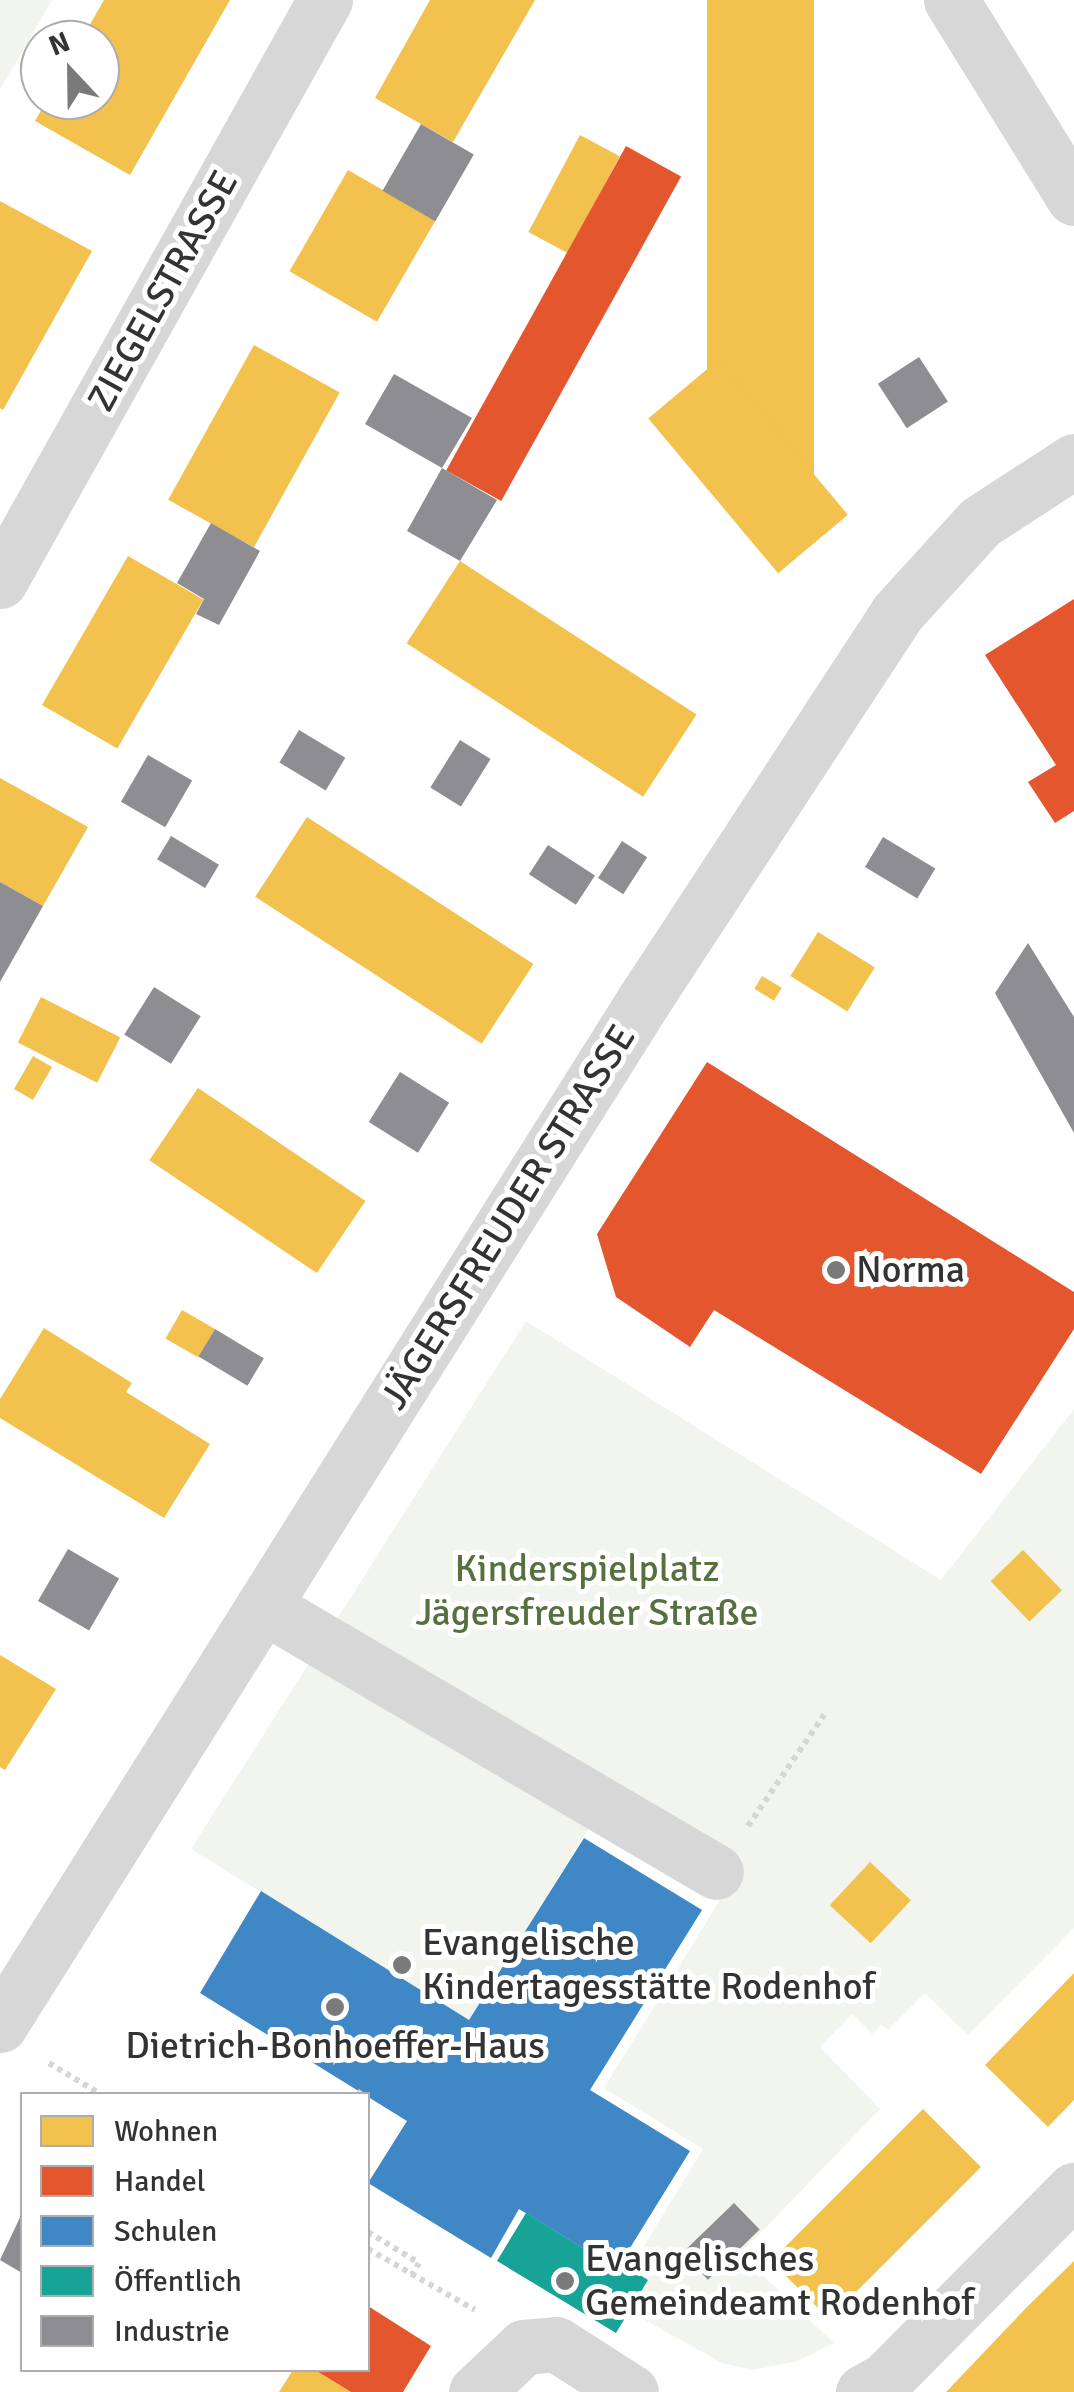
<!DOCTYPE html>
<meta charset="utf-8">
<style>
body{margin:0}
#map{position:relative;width:1074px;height:2392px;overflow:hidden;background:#fff;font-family:Signika,sans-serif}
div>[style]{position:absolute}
.green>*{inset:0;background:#f1f5ed}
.homes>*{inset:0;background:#f2c14e;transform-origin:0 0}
.shops>*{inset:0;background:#e4572e;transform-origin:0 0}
.schools>*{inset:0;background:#3f88c5}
.public>*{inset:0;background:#17a398}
.industry>*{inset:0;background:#8d8d92;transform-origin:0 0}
.path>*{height:6px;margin-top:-3px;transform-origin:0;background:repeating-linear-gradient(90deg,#d6d6d6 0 5px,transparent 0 10px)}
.minor>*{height:55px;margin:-27.5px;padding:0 27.5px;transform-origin:27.5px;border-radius:27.5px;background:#d7d7d7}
.dots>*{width:28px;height:28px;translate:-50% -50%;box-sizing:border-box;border:5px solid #fff;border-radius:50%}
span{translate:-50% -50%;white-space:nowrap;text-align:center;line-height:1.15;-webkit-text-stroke:10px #fff;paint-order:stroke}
.street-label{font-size:38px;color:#333}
.poi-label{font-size:38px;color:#333}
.left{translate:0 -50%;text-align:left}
.park-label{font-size:38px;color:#56703f}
.legend{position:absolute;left:20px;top:2092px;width:350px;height:280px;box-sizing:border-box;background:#fff;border:2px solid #adadad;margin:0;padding:12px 18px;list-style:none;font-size:30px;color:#333}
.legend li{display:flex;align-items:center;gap:20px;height:50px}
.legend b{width:50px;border:2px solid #adadad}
.north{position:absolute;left:20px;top:20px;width:100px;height:100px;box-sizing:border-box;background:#fff;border:2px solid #adadad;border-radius:50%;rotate:338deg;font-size:28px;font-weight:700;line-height:40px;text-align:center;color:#333}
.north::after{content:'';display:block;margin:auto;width:35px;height:45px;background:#7a7a7a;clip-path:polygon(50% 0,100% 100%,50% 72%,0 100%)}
</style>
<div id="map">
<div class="green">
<div style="clip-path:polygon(0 0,52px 0,0 90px)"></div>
<div style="clip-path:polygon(526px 1321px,941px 1580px,1074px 1409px,1074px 1928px,968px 2035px,925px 1993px,888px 2030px,881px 2025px,872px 2034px,852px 2014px,820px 2047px,880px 2109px,740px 2254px,834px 2343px,798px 2361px,754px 2370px,722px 2363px,629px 2311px,648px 2280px,630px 2269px,703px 2149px,604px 2088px,722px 1897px,593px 1822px,469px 2020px,191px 1849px)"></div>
</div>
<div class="homes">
<div style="clip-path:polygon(104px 0,230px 0,130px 175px,35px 121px,47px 100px,100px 100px,100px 40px,81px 40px)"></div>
<div style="clip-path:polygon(430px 0,535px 0,453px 142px,375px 98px)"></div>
<div style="left:707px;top:0;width:107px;height:485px"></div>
<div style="left:580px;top:135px;width:45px;height:110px;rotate:28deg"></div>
<div style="left:348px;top:170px;width:101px;height:117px;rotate:30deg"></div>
<div style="clip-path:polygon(0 201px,92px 251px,3px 410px,0 408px)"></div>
<div style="left:254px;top:345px;width:98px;height:177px;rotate:29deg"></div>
<div style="left:718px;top:360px;width:202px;height:91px;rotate:50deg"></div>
<div style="left:128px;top:556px;width:87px;height:172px;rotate:30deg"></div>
<div style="left:460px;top:561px;width:282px;height:98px;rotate:33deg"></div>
<div style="clip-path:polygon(0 778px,88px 827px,43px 906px,0 882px)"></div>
<div style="left:307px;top:817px;width:270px;height:95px;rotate:33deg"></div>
<div style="left:818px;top:932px;width:67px;height:52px;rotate:32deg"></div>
<div style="left:762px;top:976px;width:23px;height:15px;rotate:31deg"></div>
<div style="left:41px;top:997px;width:89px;height:51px;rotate:27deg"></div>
<div style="left:33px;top:1056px;width:22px;height:38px;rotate:30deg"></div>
<div style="left:198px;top:1088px;width:202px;height:87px;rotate:34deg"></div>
<div style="left:182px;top:1310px;width:38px;height:33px;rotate:30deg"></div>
<div style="clip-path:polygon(44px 1328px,132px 1383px,126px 1392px,210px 1444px,164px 1518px,0 1418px,0 1399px)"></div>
<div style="left:1023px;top:1550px;width:56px;height:45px;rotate:46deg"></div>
<div style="clip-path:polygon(0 1655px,56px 1689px,5px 1770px,0 1767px)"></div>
<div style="left:870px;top:1862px;width:56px;height:59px;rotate:43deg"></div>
<div style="clip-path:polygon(1074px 1973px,1074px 2100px,1048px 2127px,985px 2065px)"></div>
<div style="left:923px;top:2109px;width:82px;height:215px;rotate:45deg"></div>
<div style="clip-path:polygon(1074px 2261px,1074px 2392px,946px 2392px,1026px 2308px)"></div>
<div style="clip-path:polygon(293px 2370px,315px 2370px,351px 2392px,279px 2392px)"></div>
</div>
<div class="shops">
<div style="left:626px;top:146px;width:63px;height:371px;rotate:29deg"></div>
<div style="clip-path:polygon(1074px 599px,1074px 811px,1055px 823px,1028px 782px,1056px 765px,985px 655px)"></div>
<div style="clip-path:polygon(707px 1062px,1074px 1292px,1074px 1329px,981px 1474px,714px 1310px,690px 1347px,616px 1297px,597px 1234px)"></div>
<div style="clip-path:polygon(368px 2306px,431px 2346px,403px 2392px,351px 2392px,315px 2370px,368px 2370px)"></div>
</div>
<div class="schools">
<div style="clip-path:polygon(584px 1838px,702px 1910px,590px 2090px,690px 2151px,617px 2269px,519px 2209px,491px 2258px,368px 2183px,407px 2121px,200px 1993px,261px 1891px,469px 2020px)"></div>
</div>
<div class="public">
<div style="clip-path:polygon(526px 2213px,617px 2269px,620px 2263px,648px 2280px,616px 2333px,497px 2261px)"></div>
</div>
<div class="industry">
<div style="left:421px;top:124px;width:61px;height:77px;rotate:30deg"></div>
<div style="left:919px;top:357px;width:53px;height:49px;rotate:57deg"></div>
<div style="clip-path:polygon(394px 374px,472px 418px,442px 468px,497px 500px,460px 561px,407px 531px,442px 468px,365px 424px)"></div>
<div style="clip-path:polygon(211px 523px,260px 551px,219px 625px,196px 614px,204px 599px,177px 583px)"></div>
<div style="left:299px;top:730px;width:54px;height:38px;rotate:31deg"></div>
<div style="left:460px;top:740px;width:36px;height:56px;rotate:32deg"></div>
<div style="left:148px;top:755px;width:51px;height:54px;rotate:30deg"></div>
<div style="left:171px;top:836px;width:56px;height:27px;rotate:31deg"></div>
<div style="left:883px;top:837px;width:61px;height:35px;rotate:31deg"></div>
<div style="left:622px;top:841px;width:30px;height:44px;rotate:33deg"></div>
<div style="left:548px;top:845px;width:56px;height:35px;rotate:33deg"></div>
<div style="clip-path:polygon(0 882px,43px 906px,0 982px)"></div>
<div style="clip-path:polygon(1028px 943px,1074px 1017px,1074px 1133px,995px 993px)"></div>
<div style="left:154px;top:987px;width:55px;height:56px;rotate:32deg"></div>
<div style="left:400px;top:1072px;width:58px;height:59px;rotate:32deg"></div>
<div style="left:215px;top:1329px;width:57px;height:32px;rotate:31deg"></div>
<div style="left:68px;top:1549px;width:59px;height:60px;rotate:30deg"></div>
<div style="left:734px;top:2203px;width:37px;height:72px;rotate:46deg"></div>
<div style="clip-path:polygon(22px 2213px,22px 2273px,0 2260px)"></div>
</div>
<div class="path">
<div style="left:748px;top:1826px;width:135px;rotate:-55.6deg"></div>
<div style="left:49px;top:2063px;width:60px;rotate:31.3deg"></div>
<div style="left:359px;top:2094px;width:4px;rotate:-56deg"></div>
<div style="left:368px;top:2232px;width:60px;rotate:31.3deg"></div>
<div style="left:419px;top:2263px;width:14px;rotate:120deg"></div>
<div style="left:368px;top:2249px;width:123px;rotate:29.7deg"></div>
</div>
<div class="minor">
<div style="left:951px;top:0;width:233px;rotate:58.2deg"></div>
<div style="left:0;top:581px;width:666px;rotate:-60.78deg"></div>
<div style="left:263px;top:1606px;width:525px;rotate:30.42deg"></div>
<div style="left:0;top:2025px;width:1211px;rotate:-57.86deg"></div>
<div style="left:644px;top:1000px;width:462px;rotate:-56.8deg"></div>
<div style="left:897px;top:613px;width:123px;rotate:-47.6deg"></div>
<div style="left:980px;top:522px;width:112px;rotate:-33deg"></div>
<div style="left:476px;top:2392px;width:66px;rotate:-43.2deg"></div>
<div style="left:524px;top:2347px;width:32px;rotate:-5deg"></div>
<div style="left:556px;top:2344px;width:89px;rotate:32.6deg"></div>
<div style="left:863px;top:2392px;width:25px;rotate:-29deg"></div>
<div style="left:885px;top:2380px;width:268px;rotate:-45.2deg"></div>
</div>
<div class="dots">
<div style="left:836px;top:1270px;background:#7a7a7a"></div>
<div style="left:402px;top:1965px;background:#7a7a7a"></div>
<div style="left:335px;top:2007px;background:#7a7a7a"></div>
<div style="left:565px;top:2281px;background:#7a7a7a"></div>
</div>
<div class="street-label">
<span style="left:163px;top:291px;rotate:-61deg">ZIEGELSTRASSE</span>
<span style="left:508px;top:1217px;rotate:-58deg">JÄGERSFREUDER STRASSE</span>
</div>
<div class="poi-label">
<span class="left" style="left:856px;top:1270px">Norma</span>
<span class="left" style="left:422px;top:1965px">Evangelische<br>Kindertagesstätte Rodenhof</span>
<span style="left:335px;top:2046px">Dietrich-Bonhoeffer-Haus</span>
<span class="left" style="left:585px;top:2281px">Evangelisches<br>Gemeindeamt Rodenhof</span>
</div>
<div class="park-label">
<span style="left:587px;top:1591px">Kinderspielplatz<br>Jägersfreuder Straße</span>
</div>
<ul class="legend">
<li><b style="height:28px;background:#f2c14e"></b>Wohnen</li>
<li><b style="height:28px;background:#e4572e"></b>Handel</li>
<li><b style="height:28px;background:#3f88c5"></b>Schulen</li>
<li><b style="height:28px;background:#17a398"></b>Öffentlich</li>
<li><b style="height:28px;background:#8d8d92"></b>Industrie</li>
</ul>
<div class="north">N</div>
</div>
